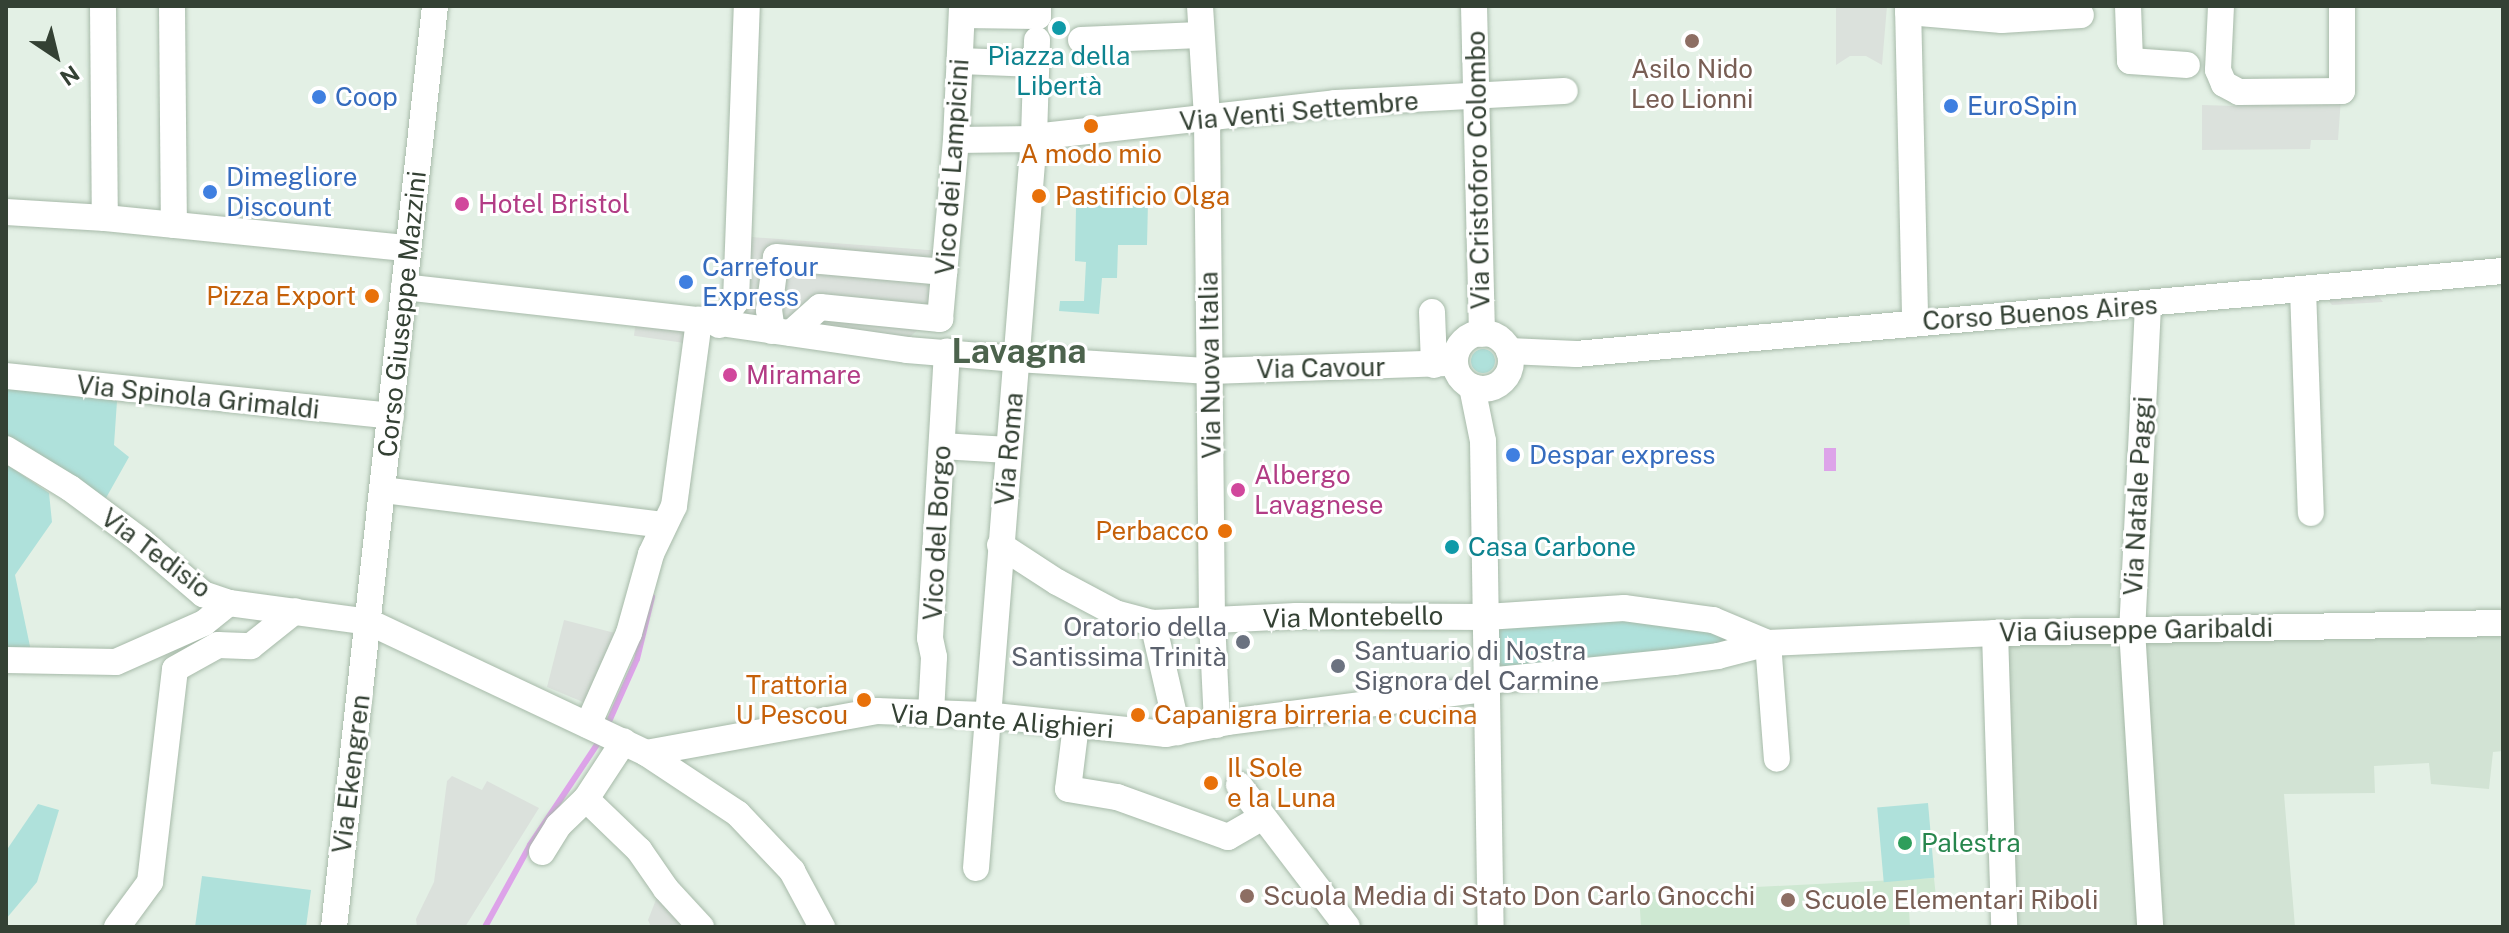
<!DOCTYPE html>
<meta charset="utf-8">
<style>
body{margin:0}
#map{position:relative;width:2509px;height:933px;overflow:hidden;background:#e3f0e5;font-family:"Public Sans",sans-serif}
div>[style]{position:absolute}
.residential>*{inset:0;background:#d2e3d4}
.education>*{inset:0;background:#cee8d2}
.green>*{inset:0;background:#afe1db;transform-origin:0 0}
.round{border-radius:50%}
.parking>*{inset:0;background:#dbe1dc;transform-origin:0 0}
.water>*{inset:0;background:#dda3e9;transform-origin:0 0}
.stream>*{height:6px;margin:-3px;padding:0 3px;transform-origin:3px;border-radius:3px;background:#dda3e9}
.roads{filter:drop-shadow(0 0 2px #a7baa9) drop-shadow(0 0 2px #a7baa9)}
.minor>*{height:26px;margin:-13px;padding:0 13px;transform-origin:13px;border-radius:13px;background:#fff}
.minor>.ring{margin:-13px;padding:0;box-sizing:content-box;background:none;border:26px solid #fff;border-radius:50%}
.dots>*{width:22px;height:22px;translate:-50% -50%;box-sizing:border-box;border:4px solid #fff;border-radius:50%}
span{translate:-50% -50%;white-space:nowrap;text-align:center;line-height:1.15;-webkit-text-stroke:6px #fff;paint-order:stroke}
.culture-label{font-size:26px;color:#0d838f}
.left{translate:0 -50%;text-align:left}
.education-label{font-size:26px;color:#785e54}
.shop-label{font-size:26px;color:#366cbe}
.street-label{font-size:26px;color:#344134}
.food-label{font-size:26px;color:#c56008}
.right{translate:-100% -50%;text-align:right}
.hotel-label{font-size:26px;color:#b23c85}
.worship-label{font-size:26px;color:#5b616d}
.leisure-label{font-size:26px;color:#27864d}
.district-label{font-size:34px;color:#4c634d;font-weight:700}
.frame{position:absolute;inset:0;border:8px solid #344134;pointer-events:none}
.north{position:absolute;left:16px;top:16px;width:80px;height:80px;-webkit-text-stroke:6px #fff;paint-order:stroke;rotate:145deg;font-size:22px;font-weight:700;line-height:32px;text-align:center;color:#344134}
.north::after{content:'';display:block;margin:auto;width:28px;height:36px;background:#344134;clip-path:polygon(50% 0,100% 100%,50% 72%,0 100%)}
</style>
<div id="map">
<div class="residential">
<div style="clip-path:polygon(2503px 625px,2503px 751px,2493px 752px,2489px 789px,2431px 784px,2429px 763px,2374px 766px,2375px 793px,2284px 794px,2295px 927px,2007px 927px,1997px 635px)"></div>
</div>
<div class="education">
<div style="clip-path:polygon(1934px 878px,1937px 907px,1909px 909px,1910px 927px,1641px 927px,1639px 893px)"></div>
</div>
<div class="green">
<div style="clip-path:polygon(1148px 202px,1147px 245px,1118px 245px,1117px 278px,1102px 278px,1099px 314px,1059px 311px,1060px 301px,1084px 301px,1086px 262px,1075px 261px,1076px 207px)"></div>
<div class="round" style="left:1471px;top:349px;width:24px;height:24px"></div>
<div style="clip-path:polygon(6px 388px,117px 401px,114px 445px,129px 457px,106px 498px,6px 435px)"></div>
<div style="clip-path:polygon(6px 464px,49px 493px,52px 522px,15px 575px,31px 651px,6px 650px)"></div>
<div style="clip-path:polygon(1623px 612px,1759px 642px,1491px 676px,1490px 623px)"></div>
<div style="left:1928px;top:803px;width:75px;height:51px;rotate:85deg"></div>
<div style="clip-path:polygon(38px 804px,59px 810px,37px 882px,6px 919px,6px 851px)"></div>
<div style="clip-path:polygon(202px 876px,311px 890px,306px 927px,195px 927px)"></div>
</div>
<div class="parking">
<div style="clip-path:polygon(1836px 6px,1887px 6px,1882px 65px,1866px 56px,1850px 56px,1836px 65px)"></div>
<div style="clip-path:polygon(2238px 96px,2341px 98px,2338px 140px,2311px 140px,2310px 149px,2202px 150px,2202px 105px,2237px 106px)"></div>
<div style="clip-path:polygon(751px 237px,942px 251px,934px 314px,907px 340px,741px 318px)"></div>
<div style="clip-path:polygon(2376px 293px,2383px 302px,2332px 305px,2326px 297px)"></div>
<div style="left:636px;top:321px;width:53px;height:15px;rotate:8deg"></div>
<div style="clip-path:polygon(564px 620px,619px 634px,590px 705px,547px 687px)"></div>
<div style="clip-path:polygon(452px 776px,482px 790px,487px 781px,539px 808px,465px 927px,417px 927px,416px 919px,434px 882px,447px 781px)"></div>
<div style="clip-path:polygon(657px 897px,707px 927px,651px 927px,648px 920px)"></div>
</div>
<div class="water">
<div style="left:1824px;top:448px;width:12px;height:23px"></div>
</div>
<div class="stream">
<div style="left:607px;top:726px;width:73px;rotate:-65.9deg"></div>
<div style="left:637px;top:659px;width:64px;rotate:-76.4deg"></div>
<div style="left:485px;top:927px;width:94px;rotate:-61.2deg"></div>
<div style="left:530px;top:845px;width:126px;rotate:-56.3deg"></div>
</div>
<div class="roads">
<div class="minor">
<div style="left:103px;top:6px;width:212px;rotate:89.5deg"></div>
<div style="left:172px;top:6px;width:219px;rotate:89.5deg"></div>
<div style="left:1200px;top:6px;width:112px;rotate:86.4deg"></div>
<div style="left:1207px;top:118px;width:503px;rotate:89.43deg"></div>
<div style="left:1212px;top:621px;width:104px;rotate:87.2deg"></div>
<div style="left:1474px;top:6px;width:328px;rotate:88.6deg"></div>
<div style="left:1908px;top:6px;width:317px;rotate:88.7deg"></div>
<div style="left:2128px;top:6px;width:55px;rotate:87.9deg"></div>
<div style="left:2130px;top:61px;width:57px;rotate:4deg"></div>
<div style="left:2221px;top:6px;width:64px;rotate:92.7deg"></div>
<div style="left:2218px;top:70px;width:15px;rotate:67deg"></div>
<div style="left:2224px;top:84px;width:17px;rotate:28deg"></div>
<div style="left:2239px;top:92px;width:103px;rotate:-0.6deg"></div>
<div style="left:2342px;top:91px;width:85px;rotate:-90deg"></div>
<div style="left:1908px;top:12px;width:94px;rotate:4.9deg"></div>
<div style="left:2002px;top:20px;width:79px;rotate:-3.6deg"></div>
<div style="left:962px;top:15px;width:76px;rotate:0.8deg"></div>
<div style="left:1038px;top:16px;width:10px;rotate:-90deg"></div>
<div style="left:1081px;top:40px;width:119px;rotate:-2.4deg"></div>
<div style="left:960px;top:61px;width:76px;rotate:2.3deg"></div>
<div style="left:1034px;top:137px;width:303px;rotate:-6.4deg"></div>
<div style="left:1335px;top:103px;width:230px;rotate:-3deg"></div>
<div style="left:956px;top:140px;width:78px;rotate:-0.7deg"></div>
<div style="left:6px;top:212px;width:99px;rotate:3.5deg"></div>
<div style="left:105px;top:218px;width:304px;rotate:5.7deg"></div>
<div style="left:404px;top:287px;width:297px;rotate:6.4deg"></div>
<div style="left:699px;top:320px;width:210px;rotate:8.2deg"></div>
<div style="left:907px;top:350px;width:110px;rotate:4.7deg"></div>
<div style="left:1017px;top:359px;width:193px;rotate:3.6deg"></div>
<div style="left:1210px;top:371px;width:245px;rotate:-1.9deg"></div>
<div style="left:2303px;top:289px;width:224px;rotate:88deg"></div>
<div style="left:2148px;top:306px;width:323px;rotate:92.8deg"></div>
<div style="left:2132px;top:629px;width:299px;rotate:86.5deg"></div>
<div style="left:1432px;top:312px;width:53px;rotate:87.8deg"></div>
<div style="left:719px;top:325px;width:29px;rotate:-55deg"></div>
<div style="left:736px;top:301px;width:295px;rotate:-87.9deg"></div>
<div style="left:772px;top:331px;width:21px;rotate:-98deg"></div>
<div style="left:769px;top:310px;width:53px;rotate:-82.5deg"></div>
<div style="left:776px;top:257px;width:169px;rotate:5.1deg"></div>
<div style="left:791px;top:333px;width:39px;rotate:-42deg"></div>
<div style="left:820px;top:307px;width:121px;rotate:5.7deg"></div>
<div style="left:940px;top:319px;width:180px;rotate:-84.9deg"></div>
<div style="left:956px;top:140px;width:134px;rotate:-87.4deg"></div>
<div class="ring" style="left:1455px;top:333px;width:30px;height:30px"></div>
<div style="left:1509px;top:351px;width:67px;rotate:2.6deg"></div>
<div style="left:1576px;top:354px;width:931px;rotate:-5.12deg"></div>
<div style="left:6px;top:376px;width:387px;rotate:5.9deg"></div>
<div style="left:1472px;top:387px;width:55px;rotate:78.5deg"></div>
<div style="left:1483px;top:441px;width:486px;rotate:89.1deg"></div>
<div style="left:942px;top:446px;width:66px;rotate:3.5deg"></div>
<div style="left:6px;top:449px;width:75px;rotate:31.4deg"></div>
<div style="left:70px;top:488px;width:89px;rotate:36.7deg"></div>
<div style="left:141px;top:541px;width:82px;rotate:40.5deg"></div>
<div style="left:203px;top:594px;width:28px;rotate:19deg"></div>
<div style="left:229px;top:603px;width:141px;rotate:7.7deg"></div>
<div style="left:369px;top:622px;width:306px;rotate:25.3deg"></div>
<div style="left:646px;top:753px;width:110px;rotate:33.5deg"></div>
<div style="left:738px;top:814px;width:79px;rotate:46.5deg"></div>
<div style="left:792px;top:871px;width:64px;rotate:61.8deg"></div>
<div style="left:383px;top:490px;width:283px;rotate:7.1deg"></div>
<div style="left:1000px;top:545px;width:68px;rotate:33deg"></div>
<div style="left:1057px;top:582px;width:66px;rotate:28.1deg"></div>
<div style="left:1115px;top:613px;width:39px;rotate:15deg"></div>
<div style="left:1153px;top:623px;width:143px;rotate:-2.8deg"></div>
<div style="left:1296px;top:616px;width:190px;rotate:0.3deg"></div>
<div style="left:1486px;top:617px;width:138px;rotate:-3.7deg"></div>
<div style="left:1624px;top:608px;width:90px;rotate:7.7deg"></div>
<div style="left:1713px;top:620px;width:60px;rotate:22.7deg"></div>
<div style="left:1153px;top:623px;width:112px;rotate:77.1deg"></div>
<div style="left:1995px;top:633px;width:294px;rotate:88.2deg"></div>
<div style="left:1768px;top:643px;width:116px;rotate:85.6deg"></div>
<div style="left:6px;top:660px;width:110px;rotate:1deg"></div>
<div style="left:116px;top:662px;width:96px;rotate:-23.9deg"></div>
<div style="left:204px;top:623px;width:32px;rotate:-39deg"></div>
<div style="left:1487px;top:681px;width:188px;rotate:-5.8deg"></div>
<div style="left:1674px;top:662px;width:44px;rotate:-7.8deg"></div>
<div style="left:1718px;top:656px;width:52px;rotate:-14.6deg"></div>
<div style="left:1768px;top:643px;width:227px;rotate:-2.5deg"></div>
<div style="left:1995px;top:633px;width:508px;rotate:-1.13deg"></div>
<div style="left:931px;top:713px;width:56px;rotate:-86.9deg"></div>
<div style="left:934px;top:657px;width:19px;rotate:-102deg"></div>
<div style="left:930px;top:638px;width:287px;rotate:-86.6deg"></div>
<div style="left:588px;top:725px;width:101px;rotate:-66deg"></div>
<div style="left:629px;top:633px;width:82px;rotate:-74.4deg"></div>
<div style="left:651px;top:554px;width:53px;rotate:-64.4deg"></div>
<div style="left:674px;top:506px;width:188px;rotate:-82.3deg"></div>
<div style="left:1076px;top:725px;width:64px;rotate:97.1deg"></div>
<div style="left:1068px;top:789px;width:50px;rotate:9.3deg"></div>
<div style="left:1117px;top:797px;width:118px;rotate:19.8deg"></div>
<div style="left:1228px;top:837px;width:38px;rotate:-30deg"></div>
<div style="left:646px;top:753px;width:235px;rotate:-10.3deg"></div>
<div style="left:877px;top:711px;width:108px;rotate:2.1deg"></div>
<div style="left:985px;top:715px;width:182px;rotate:6deg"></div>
<div style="left:1166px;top:734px;width:63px;rotate:-11deg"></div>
<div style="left:1228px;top:722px;width:261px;rotate:-7.3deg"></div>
<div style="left:1239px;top:785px;width:178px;rotate:52.7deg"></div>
<div style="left:586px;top:799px;width:74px;rotate:43.9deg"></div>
<div style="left:639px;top:850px;width:47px;rotate:55.3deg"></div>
<div style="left:666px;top:889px;width:52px;rotate:47.4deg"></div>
<div style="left:542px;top:852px;width:31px;rotate:-58deg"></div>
<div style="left:558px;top:826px;width:39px;rotate:-44deg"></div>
<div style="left:586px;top:799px;width:69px;rotate:-56.8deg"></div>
<div style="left:976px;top:868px;width:733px;rotate:-85.46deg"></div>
<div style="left:1034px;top:137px;width:97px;rotate:-88.2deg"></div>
<div style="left:117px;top:927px;width:56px;rotate:-53.7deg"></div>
<div style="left:150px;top:882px;width:214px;rotate:-83.3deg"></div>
<div style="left:175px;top:669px;width:49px;rotate:-29.2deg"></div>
<div style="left:218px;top:645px;width:33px;rotate:2deg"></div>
<div style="left:251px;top:646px;width:56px;rotate:-38.5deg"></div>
<div style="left:334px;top:927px;width:927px;rotate:-83.74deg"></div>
</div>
</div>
<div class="dots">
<div style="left:1059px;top:28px;background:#0f9aa8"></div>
<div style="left:1692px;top:41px;background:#8d6e63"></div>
<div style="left:319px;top:97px;background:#3f7fe0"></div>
<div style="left:1951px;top:106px;background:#3f7fe0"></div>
<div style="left:1091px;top:126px;background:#e8710a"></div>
<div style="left:210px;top:192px;background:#3f7fe0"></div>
<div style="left:1039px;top:196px;background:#e8710a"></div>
<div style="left:462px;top:204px;background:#d1479c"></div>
<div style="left:686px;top:282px;background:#3f7fe0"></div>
<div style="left:372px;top:296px;background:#e8710a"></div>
<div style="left:730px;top:375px;background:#d1479c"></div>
<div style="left:1513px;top:455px;background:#3f7fe0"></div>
<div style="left:1238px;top:490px;background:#d1479c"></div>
<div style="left:1225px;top:531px;background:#e8710a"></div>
<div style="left:1452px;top:547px;background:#0f9aa8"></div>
<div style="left:1243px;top:642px;background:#6b7280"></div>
<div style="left:1338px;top:666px;background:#6b7280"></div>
<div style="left:864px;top:700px;background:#e8710a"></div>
<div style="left:1138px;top:715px;background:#e8710a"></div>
<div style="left:1211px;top:783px;background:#e8710a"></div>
<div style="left:1905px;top:843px;background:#2e9e5b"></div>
<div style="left:1247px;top:896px;background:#8d6e63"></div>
<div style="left:1788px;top:900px;background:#8d6e63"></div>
</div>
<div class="culture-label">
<span style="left:1059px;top:71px">Piazza della<br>Libertà</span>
<span class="left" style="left:1468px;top:547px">Casa Carbone</span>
</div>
<div class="education-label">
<span style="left:1692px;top:84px">Asilo Nido<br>Leo Lionni</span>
<span class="left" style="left:1263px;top:896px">Scuola Media di Stato Don Carlo Gnocchi</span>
<span class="left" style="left:1804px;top:900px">Scuole Elementari Riboli</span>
</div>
<div class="shop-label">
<span class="left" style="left:335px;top:97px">Coop</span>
<span class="left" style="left:1967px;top:106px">EuroSpin</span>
<span class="left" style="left:226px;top:192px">Dimegliore<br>Discount</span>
<span class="left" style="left:702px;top:282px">Carrefour<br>Express</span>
<span class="left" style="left:1529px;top:455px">Despar express</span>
</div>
<div class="street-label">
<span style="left:1299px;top:111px;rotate:-5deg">Via Venti Settembre</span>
<span style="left:952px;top:167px;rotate:-86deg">Vico dei Lampicini</span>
<span style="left:1478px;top:170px;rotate:-91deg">Via Cristoforo Colombo</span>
<span style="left:2040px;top:313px;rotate:-4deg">Corso Buenos Aires</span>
<span style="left:402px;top:314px;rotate:-84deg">Corso Giuseppe Mazzini</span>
<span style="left:1210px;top:365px;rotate:-91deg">Via Nuova Italia</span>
<span style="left:1321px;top:368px;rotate:-1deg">Via Cavour</span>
<span style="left:198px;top:397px;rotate:6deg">Via Spinola Grimaldi</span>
<span style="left:1009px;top:449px;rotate:-85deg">Via Roma</span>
<span style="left:2138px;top:496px;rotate:-87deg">Via Natale Paggi</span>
<span style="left:937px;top:533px;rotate:-87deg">Vico del Borgo</span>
<span style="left:156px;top:553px;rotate:37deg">Via Tedisio</span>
<span style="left:1353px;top:617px;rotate:-1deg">Via Montebello</span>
<span style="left:2136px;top:630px;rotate:-1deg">Via Giuseppe Garibaldi</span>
<span style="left:1002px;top:721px;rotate:4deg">Via Dante Alighieri</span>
<span style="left:351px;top:774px;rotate:-83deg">Via Ekengren</span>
</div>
<div class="food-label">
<span style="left:1091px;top:154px">A modo mio</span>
<span class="left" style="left:1055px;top:196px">Pastificio Olga</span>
<span class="right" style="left:356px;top:296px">Pizza Export</span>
<span class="right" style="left:1209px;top:531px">Perbacco</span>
<span class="right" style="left:848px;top:700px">Trattoria<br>U Pescou</span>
<span class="left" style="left:1154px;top:715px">Capanigra birreria e cucina</span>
<span class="left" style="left:1227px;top:783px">Il Sole<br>e la Luna</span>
</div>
<div class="hotel-label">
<span class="left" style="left:478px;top:204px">Hotel Bristol</span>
<span class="left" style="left:746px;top:375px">Miramare</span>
<span class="left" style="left:1254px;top:490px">Albergo<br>Lavagnese</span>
</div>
<div class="worship-label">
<span class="right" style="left:1227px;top:642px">Oratorio della<br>Santissima Trinità</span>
<span class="left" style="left:1354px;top:666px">Santuario di Nostra<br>Signora del Carmine</span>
</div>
<div class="leisure-label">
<span class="left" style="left:1921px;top:843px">Palestra</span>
</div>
<div class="district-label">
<span style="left:1019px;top:352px">Lavagna</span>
</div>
<div class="frame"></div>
<div class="north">N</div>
</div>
